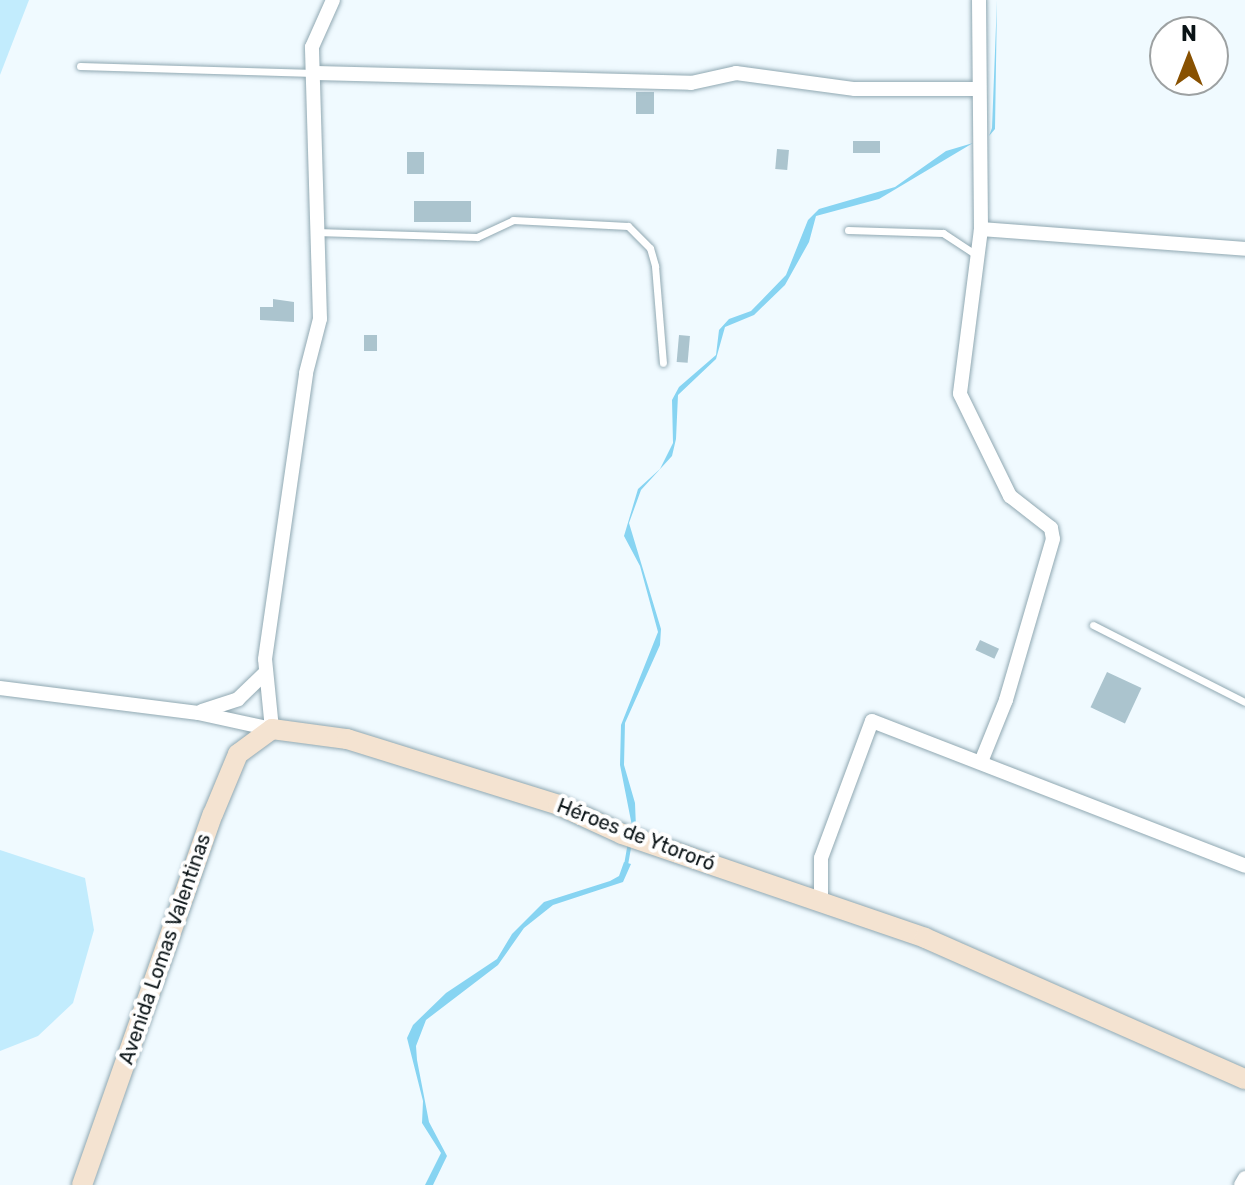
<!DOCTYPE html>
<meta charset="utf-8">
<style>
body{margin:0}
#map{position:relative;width:1245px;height:1185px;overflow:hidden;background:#f0faff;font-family:Rubik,sans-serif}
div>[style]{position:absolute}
.green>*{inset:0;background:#c2ecfd}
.water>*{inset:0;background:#87d4f2}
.stream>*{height:4px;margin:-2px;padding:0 2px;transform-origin:2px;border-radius:2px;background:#87d4f2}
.building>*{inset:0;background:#abc4ce;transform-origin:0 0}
.roads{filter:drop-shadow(0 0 2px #90a8b2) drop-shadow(0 0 2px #90a8b2)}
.lane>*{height:7px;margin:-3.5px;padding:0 3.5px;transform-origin:3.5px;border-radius:3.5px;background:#fff}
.street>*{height:14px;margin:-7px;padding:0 7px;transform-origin:7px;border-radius:7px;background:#fff}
.secondary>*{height:20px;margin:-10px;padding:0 10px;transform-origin:10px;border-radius:10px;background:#f4e3d1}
span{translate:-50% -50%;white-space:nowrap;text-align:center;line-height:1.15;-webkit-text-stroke:8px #fff;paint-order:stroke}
.street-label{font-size:20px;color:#0a1316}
.north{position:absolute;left:1149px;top:16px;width:80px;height:80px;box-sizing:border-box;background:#fff;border:2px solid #9da1a2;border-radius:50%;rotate:0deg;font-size:22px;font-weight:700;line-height:32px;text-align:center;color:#0a1316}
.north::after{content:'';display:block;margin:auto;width:28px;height:36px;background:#885101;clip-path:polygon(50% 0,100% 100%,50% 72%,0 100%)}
</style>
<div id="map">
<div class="green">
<div style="clip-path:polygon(0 0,29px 0,0 75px)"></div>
<div style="clip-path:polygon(0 850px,85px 878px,94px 930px,73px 1003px,38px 1036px,0 1051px)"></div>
</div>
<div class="water">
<div style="clip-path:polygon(997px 0,995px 129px,989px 136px,992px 128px)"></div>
<div style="clip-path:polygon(973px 143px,879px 199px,816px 216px,809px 242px,785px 285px,754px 315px,725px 327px,716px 359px,678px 395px,676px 439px,672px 456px,641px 490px,629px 523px,661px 629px,660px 645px,625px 723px,624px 765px,635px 803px,636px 828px,632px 826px,620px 765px,621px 725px,658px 632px,640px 566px,624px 536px,638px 489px,660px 469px,673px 443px,672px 400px,679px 387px,716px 355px,719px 330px,729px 319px,751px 311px,786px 275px,808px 220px,819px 209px,895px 187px,946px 151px)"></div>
<div style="clip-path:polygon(624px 862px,631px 864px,623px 882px,553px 905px,524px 928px,498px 965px,426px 1020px,416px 1046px,417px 1060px,429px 1122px,447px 1156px,433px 1185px,425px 1185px,441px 1153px,422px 1123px,423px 1101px,407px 1038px,413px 1025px,446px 993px,497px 959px,512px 934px,544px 902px,610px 881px,619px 876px)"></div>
</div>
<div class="stream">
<div style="left:626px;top:865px;width:23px;rotate:-80deg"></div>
</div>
<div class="building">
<div style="left:636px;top:92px;width:18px;height:22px"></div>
<div style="left:853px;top:141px;width:27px;height:12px"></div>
<div style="left:777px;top:149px;width:12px;height:20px;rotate:5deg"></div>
<div style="left:407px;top:152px;width:17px;height:22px"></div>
<div style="left:414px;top:201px;width:57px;height:21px"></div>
<div style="clip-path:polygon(273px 299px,294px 302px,294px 322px,260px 320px,260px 307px,273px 307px)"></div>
<div style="left:364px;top:335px;width:13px;height:16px"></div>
<div style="left:679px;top:335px;width:11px;height:27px;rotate:5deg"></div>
<div style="left:980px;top:640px;width:21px;height:11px;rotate:25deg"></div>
<div style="left:1107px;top:672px;width:38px;height:39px;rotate:25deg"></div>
</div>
<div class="roads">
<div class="lane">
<div style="left:80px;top:66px;width:234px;rotate:1.7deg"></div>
<div style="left:848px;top:230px;width:95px;rotate:1.8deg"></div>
<div style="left:943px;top:233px;width:42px;rotate:33.3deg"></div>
<div style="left:316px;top:232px;width:161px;rotate:1.8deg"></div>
<div style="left:477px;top:237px;width:40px;rotate:-25deg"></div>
<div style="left:513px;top:220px;width:115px;rotate:3deg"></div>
<div style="left:628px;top:226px;width:31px;rotate:45deg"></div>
<div style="left:650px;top:248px;width:19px;rotate:74deg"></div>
<div style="left:655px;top:266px;width:97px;rotate:85.3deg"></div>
<div style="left:1093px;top:625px;width:170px;rotate:26.9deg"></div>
</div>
<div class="street">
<div style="left:979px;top:0;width:229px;rotate:89.5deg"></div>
<div style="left:981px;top:229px;width:166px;rotate:97.3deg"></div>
<div style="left:960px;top:394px;width:114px;rotate:63.9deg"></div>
<div style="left:1010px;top:496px;width:52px;rotate:38deg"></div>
<div style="left:1051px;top:528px;width:11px;rotate:80deg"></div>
<div style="left:1053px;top:539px;width:168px;rotate:106.3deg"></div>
<div style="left:1006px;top:700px;width:67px;rotate:112deg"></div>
<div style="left:316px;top:73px;width:375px;rotate:1.5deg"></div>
<div style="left:691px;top:83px;width:46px;rotate:-12.5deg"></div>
<div style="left:736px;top:73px;width:120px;rotate:7.7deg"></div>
<div style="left:855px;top:89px;width:122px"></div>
<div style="left:981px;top:229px;width:265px;rotate:4.3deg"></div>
<div style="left:0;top:688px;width:200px;rotate:7.2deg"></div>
<div style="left:198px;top:713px;width:76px;rotate:12.2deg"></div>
<div style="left:272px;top:729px;width:70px;rotate:-95.7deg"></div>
<div style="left:265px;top:659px;width:289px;rotate:-81.8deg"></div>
<div style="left:306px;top:373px;width:56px;rotate:-75.5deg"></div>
<div style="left:320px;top:319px;width:272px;rotate:-91.7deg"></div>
<div style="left:312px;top:47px;width:51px;rotate:-65.9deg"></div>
<div style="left:202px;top:711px;width:38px;rotate:-18deg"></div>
<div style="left:238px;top:699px;width:37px;rotate:-44deg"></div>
<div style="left:821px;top:901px;width:43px;rotate:-90deg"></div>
<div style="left:821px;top:858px;width:146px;rotate:-69.6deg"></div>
<div style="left:872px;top:721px;width:400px;rotate:21.2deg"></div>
<div style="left:1241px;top:1185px;width:8px;rotate:-60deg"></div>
</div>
<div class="secondary">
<div style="left:82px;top:1185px;width:393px;rotate:-70.6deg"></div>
<div style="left:213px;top:814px;width:65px;rotate:-67.4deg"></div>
<div style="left:238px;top:754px;width:42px;rotate:-36.3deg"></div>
<div style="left:272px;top:729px;width:76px;rotate:7.6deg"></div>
<div style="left:347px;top:739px;width:222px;rotate:17.3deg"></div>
<div style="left:559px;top:805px;width:69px;rotate:24.7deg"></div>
<div style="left:622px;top:834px;width:320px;rotate:18.9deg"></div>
<div style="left:925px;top:938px;width:350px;rotate:23.8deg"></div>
</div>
</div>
<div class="street-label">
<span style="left:636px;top:835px;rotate:21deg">Héroes de Ytororó</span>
<span style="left:165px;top:949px;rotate:-71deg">Avenida Lomas Valentinas</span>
</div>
<div class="north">N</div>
</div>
